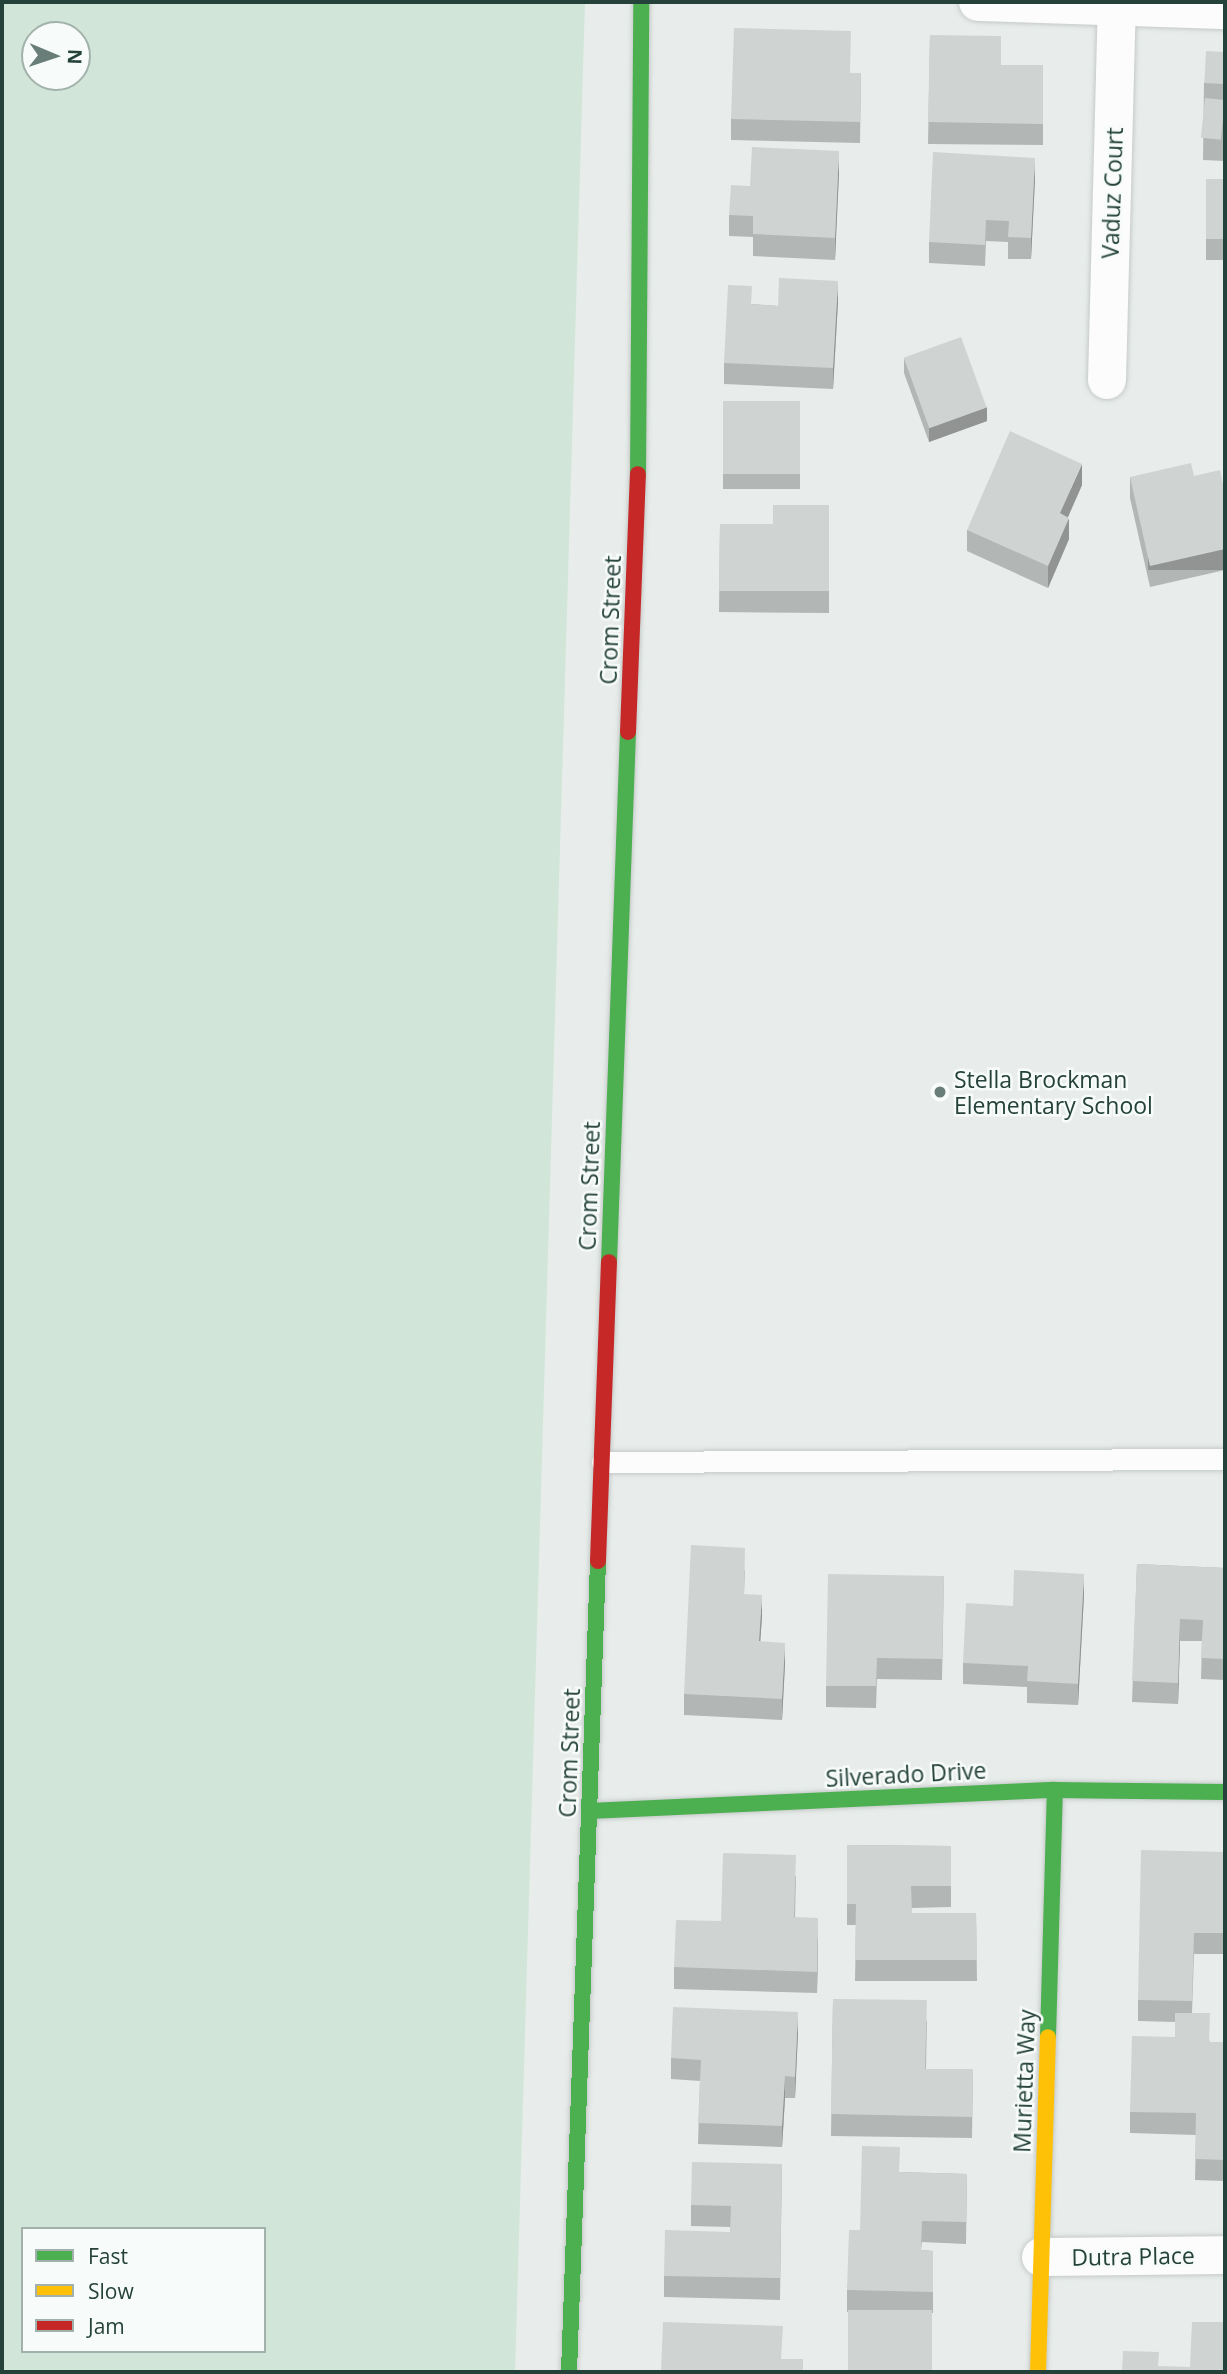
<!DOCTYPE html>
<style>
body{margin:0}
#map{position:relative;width:1227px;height:2374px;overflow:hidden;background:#e8edeb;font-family:"Open Sans",sans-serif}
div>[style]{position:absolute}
.green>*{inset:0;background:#d1e6d8}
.roads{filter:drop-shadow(0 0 2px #c5cac8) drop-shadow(0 0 2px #c5cac8)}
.lane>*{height:21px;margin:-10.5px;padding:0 10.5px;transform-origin:10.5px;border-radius:10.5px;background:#fcfcfc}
.street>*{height:38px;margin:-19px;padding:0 19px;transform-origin:19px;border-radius:19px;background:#fcfcfc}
.fast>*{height:16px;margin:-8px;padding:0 8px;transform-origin:8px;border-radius:8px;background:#4caf50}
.slow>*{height:16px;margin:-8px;padding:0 8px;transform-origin:8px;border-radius:8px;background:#ffc107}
.jam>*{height:16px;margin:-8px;padding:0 8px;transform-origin:8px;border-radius:8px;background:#c62828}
.wall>*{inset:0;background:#b2b6b5;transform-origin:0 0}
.shaded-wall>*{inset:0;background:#919493;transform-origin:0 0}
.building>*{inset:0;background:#cfd4d2;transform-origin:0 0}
.dots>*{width:19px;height:19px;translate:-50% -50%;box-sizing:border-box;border:4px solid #f7fbf9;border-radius:50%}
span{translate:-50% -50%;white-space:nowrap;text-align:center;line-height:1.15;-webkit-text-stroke:5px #f7fbf9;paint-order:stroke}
.street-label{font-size:23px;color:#24423a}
.poi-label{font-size:23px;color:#24423a}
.left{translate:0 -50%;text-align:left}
.frame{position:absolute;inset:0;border:4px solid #24423a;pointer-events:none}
.legend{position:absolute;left:21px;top:2227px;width:245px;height:126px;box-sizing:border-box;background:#f7fbf9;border:2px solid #a3b1ad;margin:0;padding:9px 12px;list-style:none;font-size:21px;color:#24423a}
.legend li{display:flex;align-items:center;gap:14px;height:35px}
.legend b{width:35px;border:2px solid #a3b1ad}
.north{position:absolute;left:21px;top:21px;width:70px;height:70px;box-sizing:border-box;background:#f7fbf9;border:2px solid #a3b1ad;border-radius:50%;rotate:92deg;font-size:19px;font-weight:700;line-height:28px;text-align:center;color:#24423a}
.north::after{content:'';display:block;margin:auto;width:24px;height:32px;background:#697e78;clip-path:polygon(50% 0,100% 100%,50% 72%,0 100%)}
</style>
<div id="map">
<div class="green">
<div style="clip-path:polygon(evenodd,2px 2px,585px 2px,515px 2372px,2px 2372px,2px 2px,35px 35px,77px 35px,77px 77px,35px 77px,35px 35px,2px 2px,23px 2229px,264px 2229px,264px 2351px,23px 2351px,23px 2229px)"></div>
</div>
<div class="roads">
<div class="lane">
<div style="left:602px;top:1462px;width:623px;rotate:-0.28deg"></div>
</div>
<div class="street">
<div style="left:978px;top:2px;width:247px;rotate:1.9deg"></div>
<div style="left:1107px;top:380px;width:374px;rotate:-88.5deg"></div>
<div style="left:1041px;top:2257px;width:184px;rotate:-0.6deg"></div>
</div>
<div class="fast">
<div style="left:638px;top:474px;width:472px;rotate:-89.6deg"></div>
<div style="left:609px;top:1262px;width:530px;rotate:-87.95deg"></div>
<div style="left:589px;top:1811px;width:466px;rotate:-2.6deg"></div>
<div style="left:1055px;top:1790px;width:170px;rotate:0.7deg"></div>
<div style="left:1048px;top:2037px;width:247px;rotate:-88.4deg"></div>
<div style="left:569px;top:2372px;width:812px;rotate:-87.95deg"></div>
</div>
<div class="slow">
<div style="left:1038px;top:2372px;width:335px;rotate:-88.3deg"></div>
</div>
<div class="jam">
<div style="left:628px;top:732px;width:258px;rotate:-87.8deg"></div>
<div style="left:598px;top:1561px;width:299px;rotate:-87.9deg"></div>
</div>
</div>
<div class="wall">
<div style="clip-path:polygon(930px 35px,1001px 65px,1043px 65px,1043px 145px,928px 144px)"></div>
<div style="clip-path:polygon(1225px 52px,1225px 161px,1203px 160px,1204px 83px)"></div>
<div style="clip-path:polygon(850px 73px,861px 73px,860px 143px,731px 140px,731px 119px)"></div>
<div style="clip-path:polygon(839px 173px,835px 260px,753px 256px,753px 237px,729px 236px,729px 215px,750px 186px)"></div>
<div style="clip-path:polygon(1035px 179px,1031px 259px,1008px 259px,1008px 242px,986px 241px,985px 266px,929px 263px,929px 242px)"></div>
<div style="left:1206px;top:179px;width:19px;height:81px"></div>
<div style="clip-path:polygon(838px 302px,833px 389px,724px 384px,724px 363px,752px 304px,778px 306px)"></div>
<div style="clip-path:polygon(904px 358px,987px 421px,929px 442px,904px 373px)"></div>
<div style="left:723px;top:401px;width:77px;height:88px"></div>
<div style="clip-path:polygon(1194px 476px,1225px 494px,1225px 570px,1150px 587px,1130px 498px,1130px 477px)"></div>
<div style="clip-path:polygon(1082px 485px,1068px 517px,1069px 539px,1048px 588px,967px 551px,967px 530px)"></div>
<div style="clip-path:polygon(829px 505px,829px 613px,719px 612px,720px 524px,773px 524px)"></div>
<div style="clip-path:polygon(1137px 1564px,1225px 1568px,1225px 1680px,1201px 1679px,1202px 1641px,1180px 1641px,1178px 1704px,1132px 1702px)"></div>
<div style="clip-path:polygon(745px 1569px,744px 1594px,762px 1616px,760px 1641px,785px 1664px,782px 1720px,684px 1715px,684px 1694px)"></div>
<div style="clip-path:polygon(944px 1576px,942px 1680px,877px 1679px,876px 1708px,826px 1707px,826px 1686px)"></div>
<div style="clip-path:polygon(1084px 1595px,1078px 1705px,1027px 1703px,1027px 1687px,963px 1684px,963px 1663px,1013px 1606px)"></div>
<div style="clip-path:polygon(847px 1845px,951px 1846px,951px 1907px,911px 1908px,912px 1913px,976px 1913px,977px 1981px,855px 1981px,856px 1925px,847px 1925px)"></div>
<div style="clip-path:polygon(1225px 1852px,1225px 1954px,1194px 1954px,1192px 2013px,1210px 2042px,1225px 2042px,1225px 2181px,1195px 2180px,1196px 2135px,1130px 2133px,1130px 2112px,1175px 2037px,1175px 2022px,1138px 2021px,1138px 2000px)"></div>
<div style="clip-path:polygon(796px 1876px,795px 1917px,818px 1939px,817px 1993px,674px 1989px,674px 1967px,721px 1921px)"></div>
<div style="clip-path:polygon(833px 1999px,927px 2021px,926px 2069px,973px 2069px,972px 2138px,831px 2136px)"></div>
<div style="clip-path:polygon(798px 2033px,795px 2098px,785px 2098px,782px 2147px,698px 2144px,700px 2081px,671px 2079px,671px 2058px)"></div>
<div style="clip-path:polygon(782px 2164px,780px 2300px,664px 2297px,664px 2276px,730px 2232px,730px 2227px,691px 2226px,691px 2205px)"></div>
<div style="clip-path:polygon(900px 2172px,967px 2174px,966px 2244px,922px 2242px,921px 2250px,933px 2251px,933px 2313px,847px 2312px,847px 2290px,860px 2230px)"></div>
</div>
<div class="shaded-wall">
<div style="clip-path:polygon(839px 151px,839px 173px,835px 260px,835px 238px)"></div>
<div style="clip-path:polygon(1035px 158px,1035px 179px,1031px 259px,1031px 238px)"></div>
<div style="clip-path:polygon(838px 281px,838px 302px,833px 389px,833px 368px)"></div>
<div style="clip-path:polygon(987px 407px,987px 421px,929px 442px,929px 428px)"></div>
<div style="clip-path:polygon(1082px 464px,1082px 485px,1060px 535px,1060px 513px)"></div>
<div style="clip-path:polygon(1069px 518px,1069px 539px,1048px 588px,1048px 566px)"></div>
<div style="left:1225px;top:549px;width:21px;height:77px;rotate:90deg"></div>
<div style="clip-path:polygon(1084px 1574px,1084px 1595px,1078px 1705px,1078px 1684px)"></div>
<div style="clip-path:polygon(762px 1595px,762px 1616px,759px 1662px,759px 1641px)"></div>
<div style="clip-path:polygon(1180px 1619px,1180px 1641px,1178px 1704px,1178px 1683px)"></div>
<div style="clip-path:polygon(785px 1643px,785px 1664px,782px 1720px,782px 1699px)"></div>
<div style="clip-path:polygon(818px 1918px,818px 1939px,817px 1993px,817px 1972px)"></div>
<div style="clip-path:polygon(798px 2012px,798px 2033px,795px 2098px,795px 2077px)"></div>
<div style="clip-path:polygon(785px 2076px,785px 2098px,782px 2147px,782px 2126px)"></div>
</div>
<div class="building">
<div style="clip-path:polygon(734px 28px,851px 31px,850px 73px,861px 73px,860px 122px,731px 119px)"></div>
<div style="clip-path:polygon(930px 35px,1001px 36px,1001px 65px,1043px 65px,1043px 124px,928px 122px)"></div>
<div style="left:1206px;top:51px;width:19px;height:32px;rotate:3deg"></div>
<div style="left:1205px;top:98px;width:20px;height:40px;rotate:6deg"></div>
<div style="clip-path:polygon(752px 147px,839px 151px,835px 238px,753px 234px,753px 216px,729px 215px,731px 185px,750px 186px)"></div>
<div style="clip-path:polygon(933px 152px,1035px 158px,1031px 238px,1008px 237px,1009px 221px,986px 220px,985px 245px,929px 242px)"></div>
<div style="left:1206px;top:179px;width:19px;height:60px"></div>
<div style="clip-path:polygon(779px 278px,838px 281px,833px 368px,724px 363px,728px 285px,752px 286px,751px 304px,778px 306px)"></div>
<div style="left:961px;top:337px;width:75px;height:61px;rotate:70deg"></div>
<div style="left:723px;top:401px;width:77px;height:73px"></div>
<div style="clip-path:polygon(1010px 431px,1082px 464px,1060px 513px,1069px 518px,1048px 566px,967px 530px)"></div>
<div style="clip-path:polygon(1191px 463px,1194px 476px,1220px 470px,1225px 494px,1225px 549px,1150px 566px,1130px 477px)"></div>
<div style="clip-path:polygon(773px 505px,829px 505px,829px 591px,719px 591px,720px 524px,773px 524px)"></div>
<div style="clip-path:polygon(691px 1545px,745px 1548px,744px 1594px,762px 1595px,759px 1641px,785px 1643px,782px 1699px,684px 1694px)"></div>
<div style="clip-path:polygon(1137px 1564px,1225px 1568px,1225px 1659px,1201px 1658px,1203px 1620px,1180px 1619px,1178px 1683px,1132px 1681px)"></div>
<div style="clip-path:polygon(1014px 1570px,1084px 1574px,1078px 1684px,1027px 1681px,1028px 1666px,963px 1663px,966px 1603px,1013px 1606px)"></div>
<div style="clip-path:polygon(828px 1574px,944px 1576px,942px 1659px,877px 1658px,876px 1686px,826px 1686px)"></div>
<div style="clip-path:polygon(847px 1845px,951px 1846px,951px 1886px,911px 1886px,912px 1913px,976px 1913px,977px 1960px,855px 1960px,856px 1904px,847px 1904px)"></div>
<div style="clip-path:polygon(1141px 1850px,1225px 1852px,1225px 1933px,1194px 1933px,1192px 2001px,1138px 2000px)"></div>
<div style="clip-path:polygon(723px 1853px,796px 1855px,794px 1917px,818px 1918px,817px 1972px,674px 1967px,676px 1920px,721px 1921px)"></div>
<div style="clip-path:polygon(833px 1999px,927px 2000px,925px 2069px,973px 2069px,972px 2117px,831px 2114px)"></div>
<div style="clip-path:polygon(673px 2007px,798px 2012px,795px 2077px,785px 2076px,782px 2126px,698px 2123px,701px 2060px,671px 2058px)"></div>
<div style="clip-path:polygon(1175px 2013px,1210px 2013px,1209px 2042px,1225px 2042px,1225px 2160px,1195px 2159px,1196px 2113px,1130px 2112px,1132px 2036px,1175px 2037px)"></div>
<div style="clip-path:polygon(862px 2146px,900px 2147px,899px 2172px,967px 2174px,966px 2222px,922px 2221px,921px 2250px,933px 2251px,933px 2292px,847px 2290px,849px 2230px,860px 2230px)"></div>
<div style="clip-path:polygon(692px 2162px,782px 2164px,780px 2278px,664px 2276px,665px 2230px,730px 2232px,731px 2206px,691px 2205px)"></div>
<div style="left:848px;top:2310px;width:84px;height:62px"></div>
<div style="clip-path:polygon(663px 2322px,783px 2326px,781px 2359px,803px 2359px,803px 2372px,661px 2371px)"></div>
<div style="clip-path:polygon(1192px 2322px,1225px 2322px,1225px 2372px,1122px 2372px,1123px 2351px,1159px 2352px,1158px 2366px,1190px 2367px)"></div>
</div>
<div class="dots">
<div style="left:940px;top:1092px;background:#697e78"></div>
</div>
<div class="street-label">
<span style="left:1112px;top:193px;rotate:-88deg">Vaduz Court</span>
<span style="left:610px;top:620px;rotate:-88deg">Crom Street</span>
<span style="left:589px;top:1186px;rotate:-88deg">Crom Street</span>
<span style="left:569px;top:1753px;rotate:-88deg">Crom Street</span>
<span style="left:906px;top:1774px;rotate:-3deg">Silverado Drive</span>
<span style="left:1024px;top:2081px;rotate:-88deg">Murietta Way</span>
<span style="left:1133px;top:2256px;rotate:-1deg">Dutra Place</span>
</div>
<div class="poi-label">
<span class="left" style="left:954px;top:1092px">Stella Brockman<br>Elementary School</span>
</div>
<div class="frame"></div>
<ul class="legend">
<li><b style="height:9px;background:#4caf50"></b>Fast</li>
<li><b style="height:9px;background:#ffc107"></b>Slow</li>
<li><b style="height:9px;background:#c62828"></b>Jam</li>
</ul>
<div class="north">N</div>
</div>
